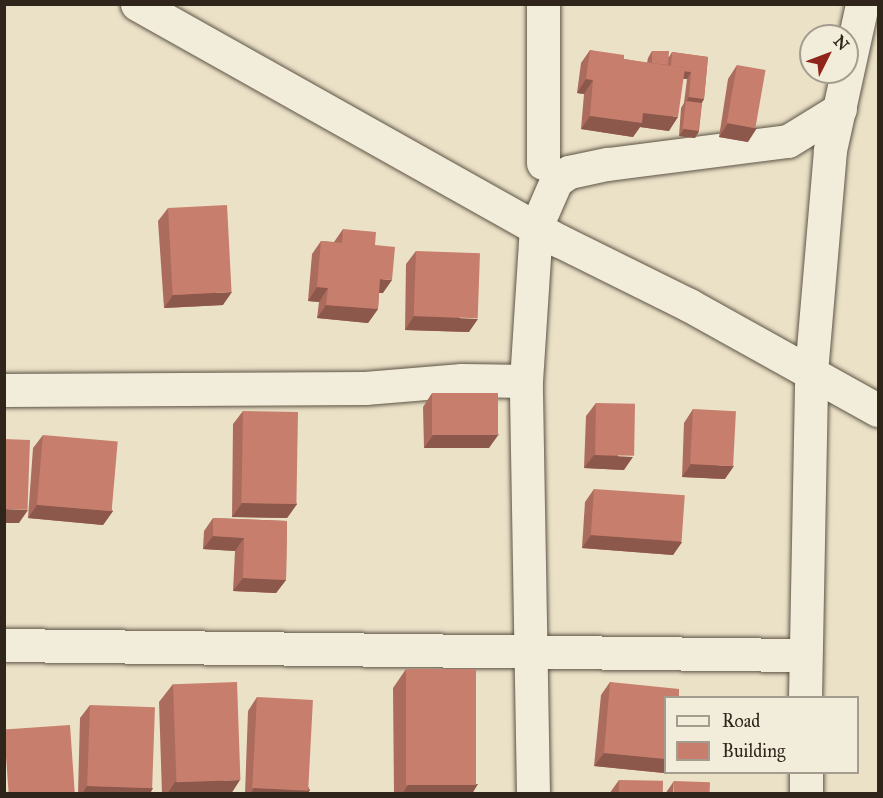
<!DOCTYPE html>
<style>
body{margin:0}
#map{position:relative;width:883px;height:798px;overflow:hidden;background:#ebe1c7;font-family:"IM FELL Great Primer",serif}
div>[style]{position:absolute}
.roads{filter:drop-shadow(0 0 2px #5e5445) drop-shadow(0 0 2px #5e5445)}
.minor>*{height:33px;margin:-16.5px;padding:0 16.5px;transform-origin:16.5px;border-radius:16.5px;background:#f2ecdb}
.wall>*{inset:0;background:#ac6c5d}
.shaded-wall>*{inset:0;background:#8c584c}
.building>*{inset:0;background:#c87e6c;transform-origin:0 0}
span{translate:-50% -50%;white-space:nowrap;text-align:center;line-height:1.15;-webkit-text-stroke:6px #f2ecdb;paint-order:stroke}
.frame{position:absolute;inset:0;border:6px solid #2f251a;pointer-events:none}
.legend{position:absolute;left:664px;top:696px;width:195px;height:78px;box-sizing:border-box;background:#f2ecdb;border:2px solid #a49c8e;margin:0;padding:8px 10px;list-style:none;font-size:18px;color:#2f251a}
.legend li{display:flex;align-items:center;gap:12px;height:30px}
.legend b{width:30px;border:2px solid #a49c8e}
.north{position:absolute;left:799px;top:24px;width:60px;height:60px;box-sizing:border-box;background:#f2ecdb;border:2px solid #a49c8e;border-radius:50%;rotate:48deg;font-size:16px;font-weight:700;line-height:24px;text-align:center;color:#2f251a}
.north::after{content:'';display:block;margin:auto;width:21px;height:27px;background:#8f2418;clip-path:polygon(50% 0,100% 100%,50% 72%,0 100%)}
</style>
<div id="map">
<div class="roads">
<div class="minor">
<div style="left:137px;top:4px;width:485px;rotate:29.3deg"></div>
<div style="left:560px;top:241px;width:144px;rotate:26.4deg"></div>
<div style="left:689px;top:305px;width:216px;rotate:29.1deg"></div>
<div style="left:543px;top:4px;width:159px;rotate:90deg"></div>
<div style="left:4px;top:390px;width:361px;rotate:-0.3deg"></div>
<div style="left:365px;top:388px;width:97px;rotate:-4.7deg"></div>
<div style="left:462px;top:380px;width:64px;rotate:0.9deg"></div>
<div style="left:4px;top:645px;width:801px;rotate:0.72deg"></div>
<div style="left:805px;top:698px;width:326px;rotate:-88.9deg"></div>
<div style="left:811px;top:372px;width:223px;rotate:-85.1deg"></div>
<div style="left:830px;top:150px;width:149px;rotate:-77.6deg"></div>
<div style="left:806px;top:772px;width:22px;rotate:90deg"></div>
<div style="left:533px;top:794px;width:413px;rotate:-91deg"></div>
<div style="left:526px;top:381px;width:154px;rotate:-86.3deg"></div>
<div style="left:536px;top:227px;width:50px;rotate:-66.5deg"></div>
<div style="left:556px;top:181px;width:16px;rotate:-35deg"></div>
<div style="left:569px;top:172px;width:40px;rotate:-12deg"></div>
<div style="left:608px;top:164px;width:181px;rotate:-7.3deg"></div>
<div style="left:788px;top:141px;width:61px;rotate:-31.6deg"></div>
</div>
</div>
<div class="wall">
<div style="clip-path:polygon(590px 50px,624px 59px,647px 63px,648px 58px,652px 51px,669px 57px,672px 52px,708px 57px,704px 99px,702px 103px,699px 131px,695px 138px,679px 136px,681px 108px,684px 103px,687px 79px,683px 79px,669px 131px,640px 127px,633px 137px,581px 129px,584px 94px,577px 93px,581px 63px)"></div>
<div style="clip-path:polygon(737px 65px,748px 142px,719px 137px,728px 79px)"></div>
<div style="clip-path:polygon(168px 208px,223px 305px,164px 308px,158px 221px)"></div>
<div style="clip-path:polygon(343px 229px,375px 245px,383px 293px,379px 293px,378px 309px,368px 323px,317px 318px,319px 302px,308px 301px,312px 254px,321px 241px,334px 242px)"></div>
<div style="clip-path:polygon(416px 251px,469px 332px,405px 330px,406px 264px)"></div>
<div style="clip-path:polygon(432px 393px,489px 448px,424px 448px,423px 407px)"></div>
<div style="clip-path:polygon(596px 403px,624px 470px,584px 468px,586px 416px)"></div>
<div style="clip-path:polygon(693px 409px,725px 479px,682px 477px,684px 423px)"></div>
<div style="clip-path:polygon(243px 411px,297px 504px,287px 518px,232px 517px,233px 424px)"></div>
<div style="clip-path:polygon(43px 435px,113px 511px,103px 525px,28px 518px,33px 448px)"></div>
<div style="clip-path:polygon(594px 489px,682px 542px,673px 555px,582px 548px,585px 502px)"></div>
<div style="clip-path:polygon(213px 518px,287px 521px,286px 580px,276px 593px,233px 591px,235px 551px,203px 549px,204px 531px)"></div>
<div style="clip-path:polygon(406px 669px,472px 794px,394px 794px,393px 688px)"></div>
<div style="clip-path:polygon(610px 682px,666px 698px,666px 770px,664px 773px,594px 766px,601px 695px)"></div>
<div style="clip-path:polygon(173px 684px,231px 794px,162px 794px,159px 702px)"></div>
<div style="clip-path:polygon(257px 697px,310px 790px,307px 794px,245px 794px,248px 711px)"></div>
<div style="clip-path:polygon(90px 705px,150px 794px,78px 794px,80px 718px)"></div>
<div style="clip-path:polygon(619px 780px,663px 794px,609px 794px)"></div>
<div style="clip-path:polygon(674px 781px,673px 794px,665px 794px)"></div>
</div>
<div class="shaded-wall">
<div style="clip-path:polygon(671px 70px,691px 72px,687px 79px,666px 77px)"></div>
<div style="clip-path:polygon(586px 79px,593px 80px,584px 94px,577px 93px)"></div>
<div style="clip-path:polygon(689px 97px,704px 99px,699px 106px,686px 102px)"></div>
<div style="clip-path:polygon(643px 113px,678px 117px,669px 131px,640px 127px,633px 137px,581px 129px,590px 116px)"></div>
<div style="clip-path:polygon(728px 123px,757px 128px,748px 142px,719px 137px)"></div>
<div style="clip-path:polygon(684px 129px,699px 131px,695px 138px,679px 136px)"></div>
<div style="clip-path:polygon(380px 279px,392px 280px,383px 293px,371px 293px)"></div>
<div style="clip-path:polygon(317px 287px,328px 288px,319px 302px,308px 301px)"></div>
<div style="clip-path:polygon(232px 292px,223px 305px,164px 308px,173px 295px)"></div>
<div style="clip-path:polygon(326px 305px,378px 309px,368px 323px,317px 318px)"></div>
<div style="clip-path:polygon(414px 316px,478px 319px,469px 332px,405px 330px)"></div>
<div style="clip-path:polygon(499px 434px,489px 448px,424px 448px,433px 435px)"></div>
<div style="clip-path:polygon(594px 455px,633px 457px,624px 470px,584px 468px)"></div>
<div style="clip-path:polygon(691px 464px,734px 466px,725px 479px,682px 477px)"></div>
<div style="clip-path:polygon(242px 503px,297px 504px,287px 518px,232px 517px)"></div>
<div style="clip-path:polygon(37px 505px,113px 511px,103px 525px,28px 518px)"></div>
<div style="clip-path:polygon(4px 509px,28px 510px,19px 523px,4px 523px)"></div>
<div style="clip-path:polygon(591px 535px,682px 542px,673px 555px,582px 548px)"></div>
<div style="clip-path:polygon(213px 536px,244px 538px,235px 551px,203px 549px)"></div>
<div style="clip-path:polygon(243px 578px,286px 580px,276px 593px,233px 591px)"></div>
<div style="clip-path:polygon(604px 753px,666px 759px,666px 770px,664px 773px,594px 766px)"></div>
<div style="clip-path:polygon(240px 780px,231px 794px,167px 794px,175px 782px)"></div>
<div style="clip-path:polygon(478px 784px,472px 794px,402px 794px,408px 785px)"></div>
<div style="clip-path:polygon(87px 786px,153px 788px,150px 794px,82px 794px)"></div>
<div style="clip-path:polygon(254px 788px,310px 790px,307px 794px,250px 794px)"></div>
</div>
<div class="building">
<div style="clip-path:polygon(590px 50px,624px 55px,624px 59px,685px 68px,678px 117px,643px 113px,642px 123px,590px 116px,593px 80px,586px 79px)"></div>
<div style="clip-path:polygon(652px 51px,669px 51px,668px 65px,652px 63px)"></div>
<div style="clip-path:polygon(672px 52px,708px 57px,704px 99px,689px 97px,691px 72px,684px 71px,685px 68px,671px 66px)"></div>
<div style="left:737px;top:65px;width:29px;height:59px;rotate:10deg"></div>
<div style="left:686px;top:101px;width:16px;height:28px;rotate:7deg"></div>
<div style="left:227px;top:205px;width:87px;height:59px;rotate:87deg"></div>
<div style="clip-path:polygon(343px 229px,376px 232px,375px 245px,395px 247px,392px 280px,380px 279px,378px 309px,326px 305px,328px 288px,317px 287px,321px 241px,342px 243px)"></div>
<div style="left:416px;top:251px;width:64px;height:65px;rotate:2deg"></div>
<div style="left:432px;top:393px;width:66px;height:42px"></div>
<div style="left:596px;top:403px;width:39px;height:52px;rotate:1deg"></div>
<div style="left:693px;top:409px;width:43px;height:55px;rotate:3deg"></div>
<div style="left:243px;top:411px;width:55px;height:92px;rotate:1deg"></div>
<div style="left:43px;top:435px;width:75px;height:70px;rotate:5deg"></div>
<div style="left:4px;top:439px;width:26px;height:70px;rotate:2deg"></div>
<div style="left:594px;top:489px;width:91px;height:46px;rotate:4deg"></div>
<div style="clip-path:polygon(213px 518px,287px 521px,286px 580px,243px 578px,244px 538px,213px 536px)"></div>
<div style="left:406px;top:669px;width:70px;height:116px"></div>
<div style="left:237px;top:682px;width:98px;height:64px;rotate:88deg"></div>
<div style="clip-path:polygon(610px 682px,679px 689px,679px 698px,666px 698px,666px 759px,604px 753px)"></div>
<div style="left:257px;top:697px;width:56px;height:91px;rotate:3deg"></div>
<div style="left:90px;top:705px;width:65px;height:81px;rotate:2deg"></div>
<div style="left:70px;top:725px;width:69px;height:66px;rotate:86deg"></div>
<div style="left:619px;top:780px;width:44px;height:14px;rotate:1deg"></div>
<div style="left:674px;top:781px;width:36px;height:13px;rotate:2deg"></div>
</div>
<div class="frame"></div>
<ul class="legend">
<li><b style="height:8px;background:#f2ecdb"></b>Road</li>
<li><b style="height:16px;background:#c87e6c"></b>Building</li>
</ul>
<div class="north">N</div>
</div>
